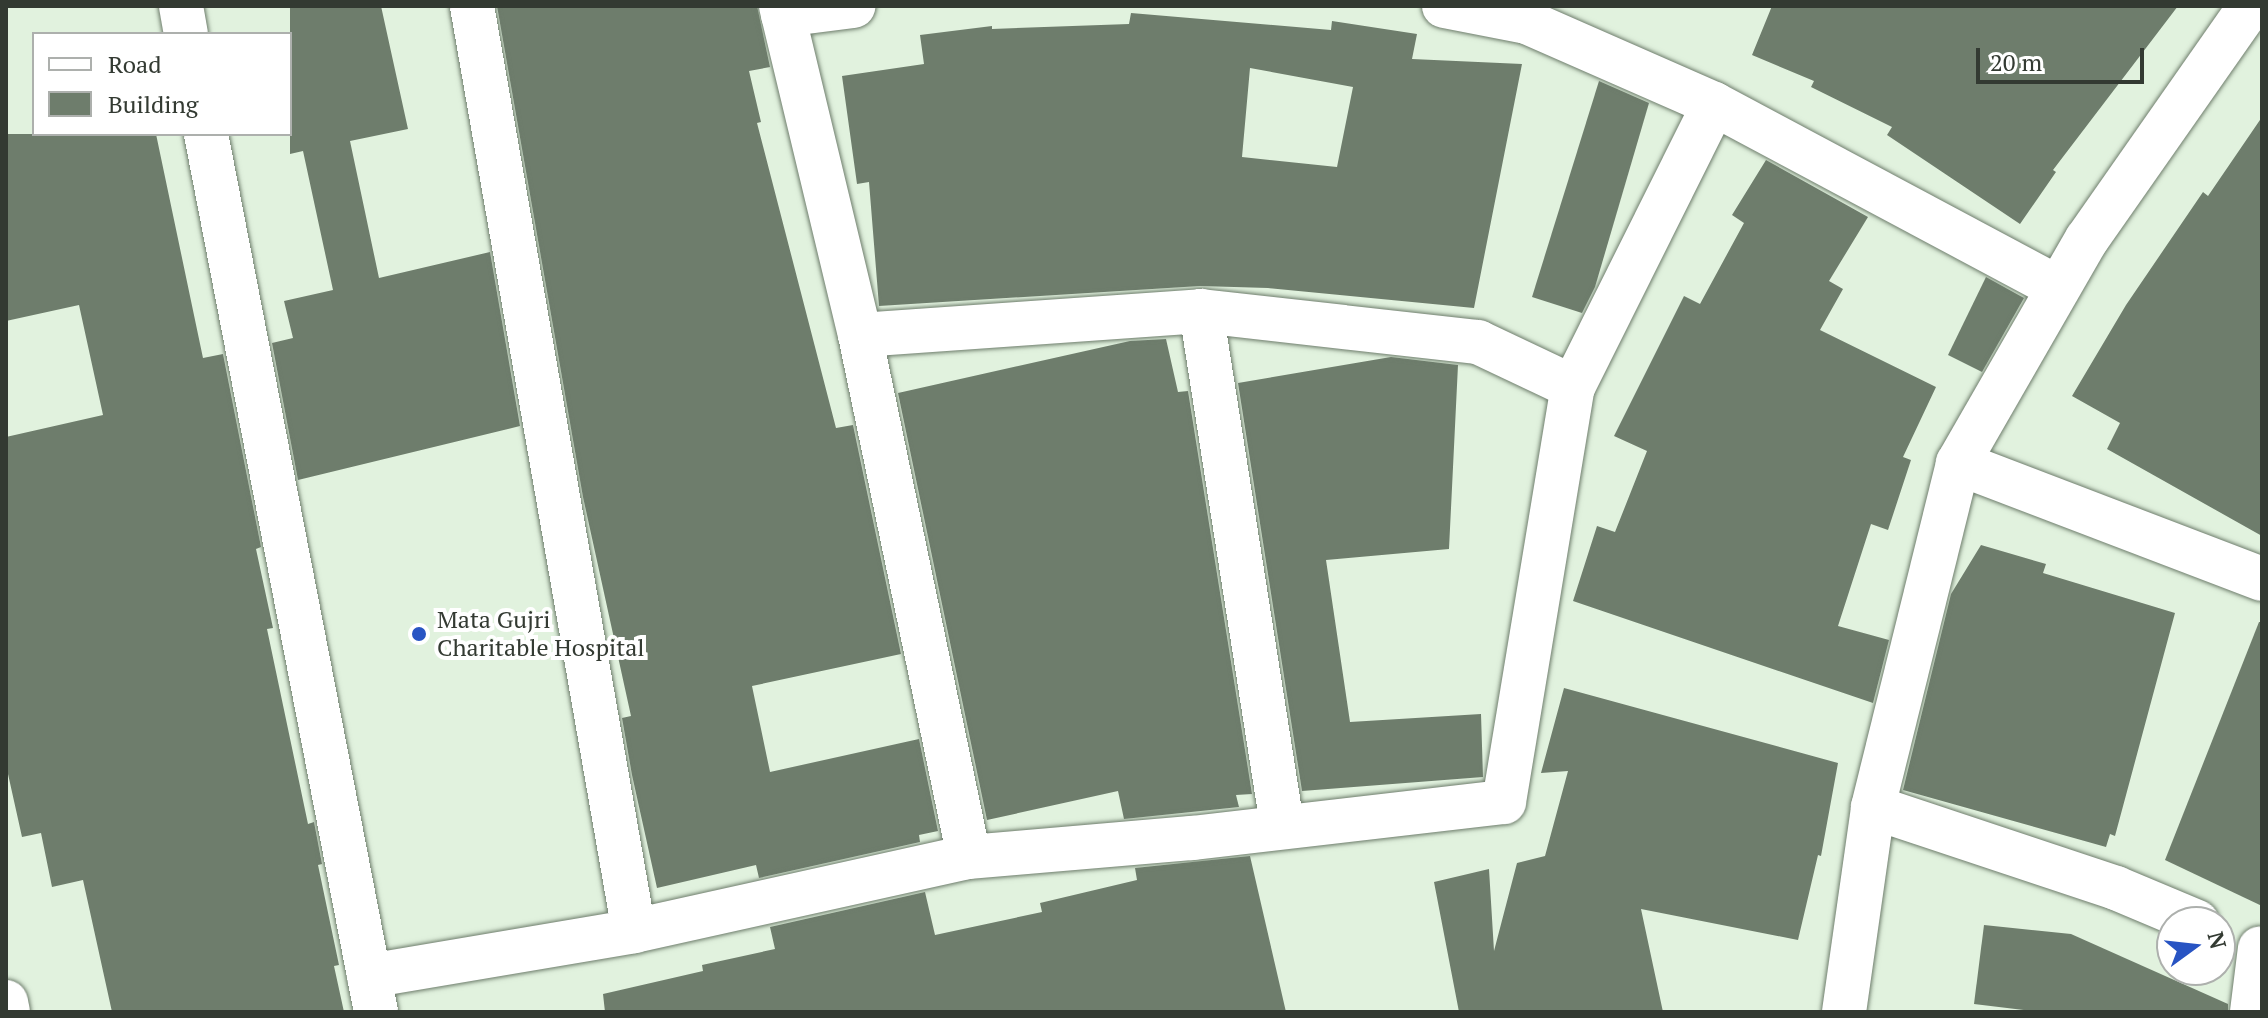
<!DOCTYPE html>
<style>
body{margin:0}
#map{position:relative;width:2268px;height:1018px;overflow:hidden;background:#e1f2de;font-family:"PT Serif",serif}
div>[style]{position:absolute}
.building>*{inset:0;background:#6e7d6c}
.roads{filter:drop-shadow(0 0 2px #6e7d6c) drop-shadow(0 0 2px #6e7d6c)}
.minor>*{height:44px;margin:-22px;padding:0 22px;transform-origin:22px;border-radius:22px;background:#fff}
.dots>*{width:22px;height:22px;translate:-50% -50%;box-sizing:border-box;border:4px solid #fff;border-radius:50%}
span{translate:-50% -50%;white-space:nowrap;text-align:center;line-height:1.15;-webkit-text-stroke:8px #fff;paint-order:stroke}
.poi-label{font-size:24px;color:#333a32}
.left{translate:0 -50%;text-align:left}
.frame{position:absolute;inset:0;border:8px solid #333a32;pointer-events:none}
.legend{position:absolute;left:32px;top:32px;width:260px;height:104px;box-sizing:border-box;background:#fff;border:2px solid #adb0ad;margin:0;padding:10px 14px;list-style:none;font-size:24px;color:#333a32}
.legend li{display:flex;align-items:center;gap:16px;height:40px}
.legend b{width:40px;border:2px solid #adb0ad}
.north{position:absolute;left:2156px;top:906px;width:80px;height:80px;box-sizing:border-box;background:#fff;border:2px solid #adb0ad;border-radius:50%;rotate:75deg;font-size:22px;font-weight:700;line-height:32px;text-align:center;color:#333a32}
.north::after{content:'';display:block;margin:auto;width:28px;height:36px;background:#2854c3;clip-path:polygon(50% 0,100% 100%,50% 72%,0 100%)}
.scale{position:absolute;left:1976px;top:48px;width:168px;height:36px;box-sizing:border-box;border:4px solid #333a32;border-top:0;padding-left:10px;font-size:24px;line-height:28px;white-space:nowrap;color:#333a32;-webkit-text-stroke:6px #fff;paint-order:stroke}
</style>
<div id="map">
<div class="building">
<div style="clip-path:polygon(290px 6px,381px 6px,408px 129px,350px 141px,379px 278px,490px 252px,520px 426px,298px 480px,272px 343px,293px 338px,284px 301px,333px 290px,303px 151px,290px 154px)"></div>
<div style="clip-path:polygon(497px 6px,757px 6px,770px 67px,749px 71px,761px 122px,757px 123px,836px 428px,853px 425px,901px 654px,752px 686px,770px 772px,919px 739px,938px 831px,919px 835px,920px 842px,759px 878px,756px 865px,657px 888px,632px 775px,622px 718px,631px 716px,583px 497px)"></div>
<div style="clip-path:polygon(1772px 6px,2178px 6px,2053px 170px,2056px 172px,2020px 224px,1887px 135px,1892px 127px,1811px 87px,1814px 81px,1752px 55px)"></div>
<div style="clip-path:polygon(evenodd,1131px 13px,1331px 30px,1332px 21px,1417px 34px,1412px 59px,1522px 64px,1474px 308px,1268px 288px,1200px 286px,879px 306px,869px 182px,857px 184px,842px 76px,924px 64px,920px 35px,992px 26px,992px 29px,1129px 24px,1131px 13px,1250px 68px,1353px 87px,1337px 167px,1242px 157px,1250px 68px)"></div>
<div style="clip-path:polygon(1599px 81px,1649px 103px,1595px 287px,1582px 313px,1532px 297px)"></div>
<div style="clip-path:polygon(2262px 117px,2262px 536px,2107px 449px,2120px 423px,2072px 396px,2126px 305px,2203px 192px,2208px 196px)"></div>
<div style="clip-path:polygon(6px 134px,156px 134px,203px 358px,223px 354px,261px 547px,256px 549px,273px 628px,267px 629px,308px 824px,314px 822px,322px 864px,318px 865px,339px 965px,334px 966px,344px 1012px,112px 1012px,83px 880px,52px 887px,41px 833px,22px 837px,6px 765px,6px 437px,103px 415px,79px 305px,6px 321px)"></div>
<div style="clip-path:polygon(1766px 160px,1868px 217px,1829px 281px,1843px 289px,1820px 330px,1936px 387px,1903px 457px,1911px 460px,1888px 530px,1871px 524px,1838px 626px,1889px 640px,1873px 703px,1573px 601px,1597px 526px,1615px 532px,1647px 451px,1614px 436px,1684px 296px,1700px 304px,1744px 223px,1732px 215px)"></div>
<div style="clip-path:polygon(1986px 277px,2024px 298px,1982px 372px,1948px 355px)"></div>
<div style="clip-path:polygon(1166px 339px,1178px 392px,1188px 391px,1252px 794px,1236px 795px,1239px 807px,1124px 819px,1118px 791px,987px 820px,898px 393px,1130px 341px)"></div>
<div style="clip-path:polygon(1391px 357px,1458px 365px,1449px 549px,1326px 560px,1350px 722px,1481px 714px,1483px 777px,1302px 791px,1238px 383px)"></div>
<div style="clip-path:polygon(1981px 545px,2046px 564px,2043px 573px,2175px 613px,2115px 836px,2110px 834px,2106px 847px,1903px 790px,1951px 594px)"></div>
<div style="clip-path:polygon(2259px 622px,2262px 622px,2262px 906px,2165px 860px)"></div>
<div style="clip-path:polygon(1564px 688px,1838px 763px,1821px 856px,1818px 855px,1798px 940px,1641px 909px,1663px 1012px,1459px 1012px,1434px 882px,1489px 869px,1494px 951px,1517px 863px,1545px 856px,1568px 771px,1541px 773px)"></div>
<div style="clip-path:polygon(1250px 856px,1286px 1012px,605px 1012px,603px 994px,703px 971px,702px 965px,775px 949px,770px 927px,925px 892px,935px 935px,1042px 912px,1040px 903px,1137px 880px,1135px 868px)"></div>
<div style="clip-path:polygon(1984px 925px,2071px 934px,2228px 1004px,2228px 1012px,2041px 1012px,1974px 1004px)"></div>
</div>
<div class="roads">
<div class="minor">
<div style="left:181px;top:6px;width:28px;rotate:80deg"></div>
<div style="left:472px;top:6px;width:939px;rotate:80.07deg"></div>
<div style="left:781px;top:6px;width:338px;rotate:76.5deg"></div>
<div style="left:860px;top:335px;width:533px;rotate:78.21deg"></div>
<div style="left:1444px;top:6px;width:85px;rotate:10.9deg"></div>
<div style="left:1527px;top:22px;width:204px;rotate:23.7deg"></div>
<div style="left:1714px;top:104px;width:389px;rotate:28.1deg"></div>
<div style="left:783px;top:15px;width:71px;rotate:-7.3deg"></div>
<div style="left:206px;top:134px;width:894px;rotate:79.04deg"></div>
<div style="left:1201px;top:311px;width:520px;rotate:81.04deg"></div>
<div style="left:860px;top:335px;width:342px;rotate:-4deg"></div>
<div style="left:1201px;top:311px;width:279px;rotate:6.4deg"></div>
<div style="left:1478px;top:342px;width:105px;rotate:25.3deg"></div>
<div style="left:1958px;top:463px;width:325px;rotate:20.9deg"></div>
<div style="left:1873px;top:807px;width:256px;rotate:18.4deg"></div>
<div style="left:2116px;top:888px;width:88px;rotate:22.8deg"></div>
<div style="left:369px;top:976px;width:269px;rotate:-9.6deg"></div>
<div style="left:634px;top:931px;width:343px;rotate:-12.5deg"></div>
<div style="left:969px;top:857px;width:224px;rotate:-4.9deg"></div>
<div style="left:1192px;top:838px;width:314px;rotate:-6.6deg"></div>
<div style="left:1504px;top:802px;width:421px;rotate:-80.6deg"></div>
<div style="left:1573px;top:387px;width:316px;rotate:-63.5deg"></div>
<div style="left:6px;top:1002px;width:10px;rotate:79deg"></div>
<div style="left:1844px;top:1012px;width:207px;rotate:-81.9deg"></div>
<div style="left:1873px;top:807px;width:354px;rotate:-76.1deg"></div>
<div style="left:1958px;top:463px;width:258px;rotate:-60.1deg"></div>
<div style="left:2087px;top:239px;width:284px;rotate:-55deg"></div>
<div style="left:2252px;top:1012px;width:64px;rotate:-82.9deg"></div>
</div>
</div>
<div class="dots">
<div style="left:419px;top:634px;background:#2854c3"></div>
</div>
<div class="poi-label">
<span class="left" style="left:437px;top:634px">Mata Gujri<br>Charitable Hospital</span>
</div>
<div class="frame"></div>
<ul class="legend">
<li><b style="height:10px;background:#fff"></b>Road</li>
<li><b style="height:22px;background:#6e7d6c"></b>Building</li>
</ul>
<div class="north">N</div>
<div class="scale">20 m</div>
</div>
